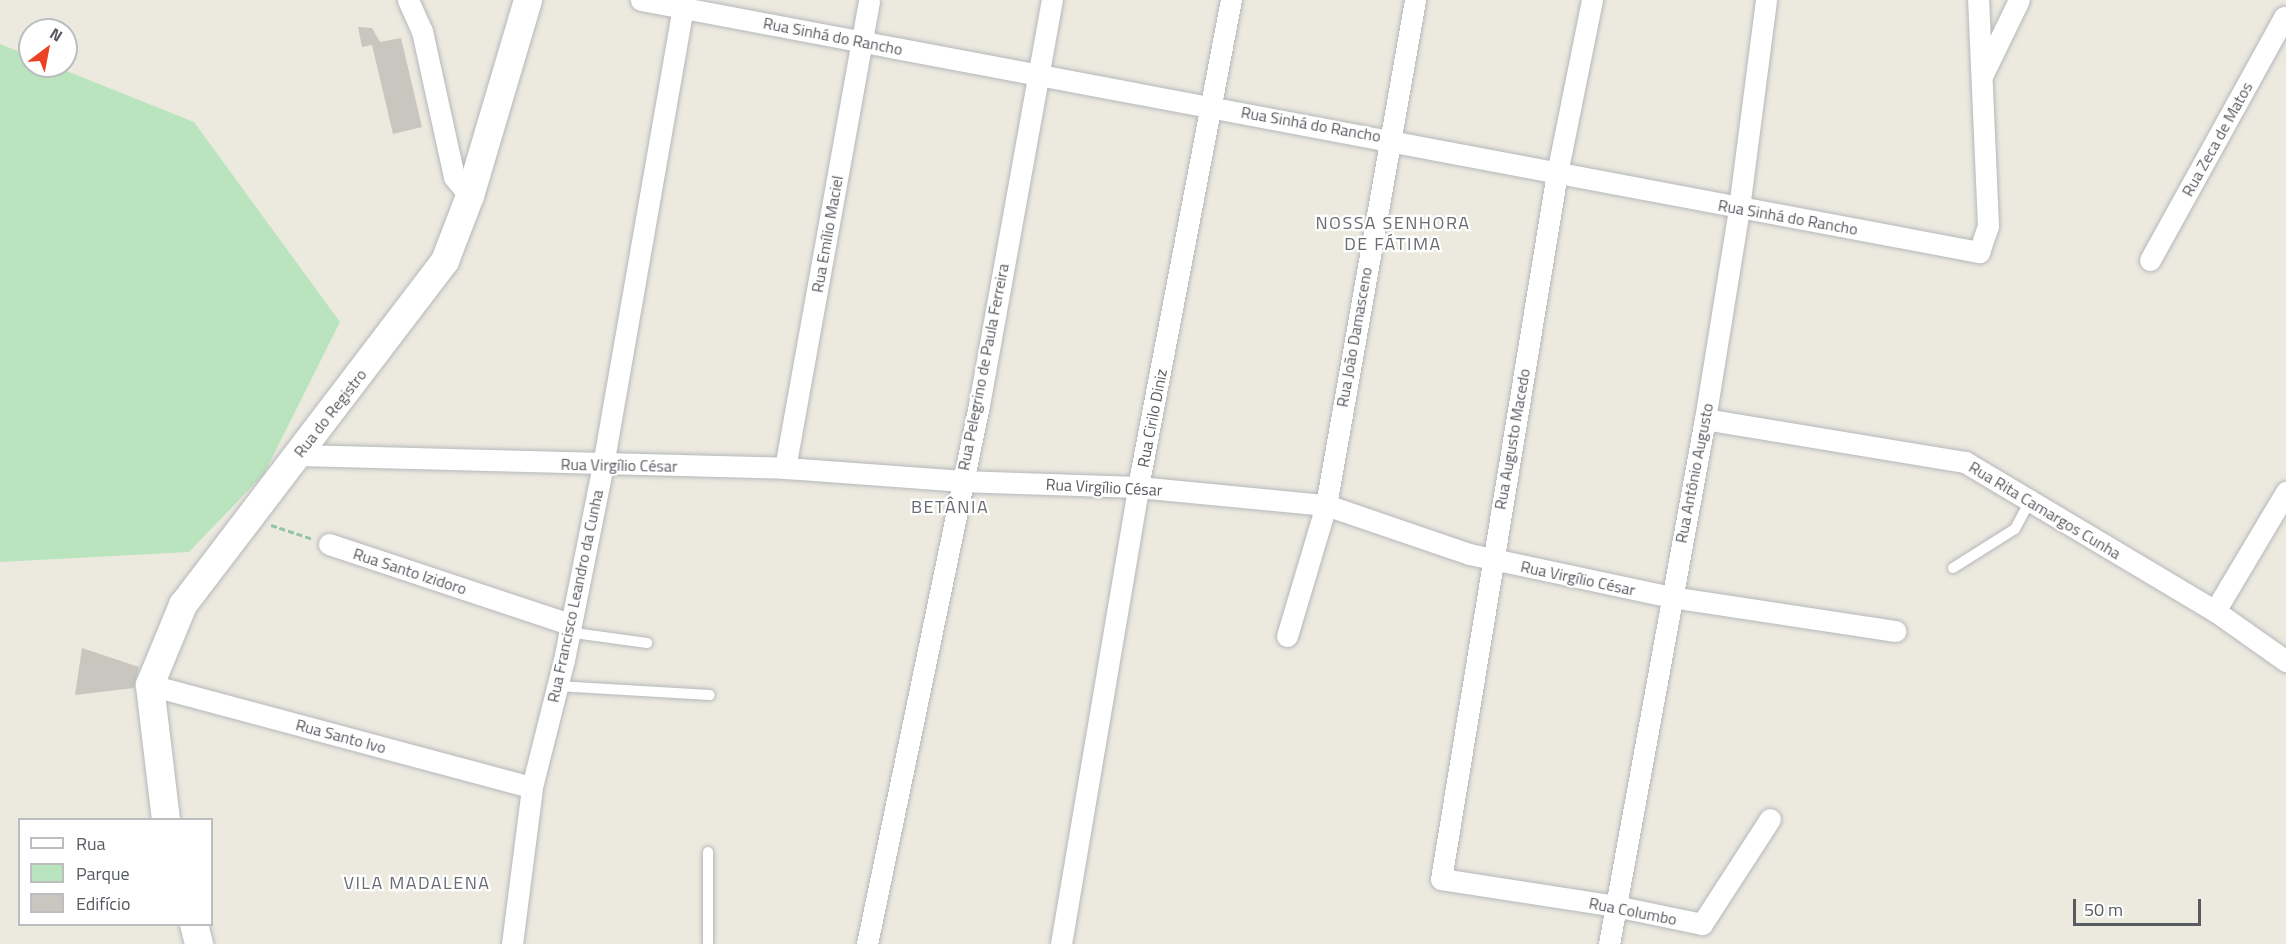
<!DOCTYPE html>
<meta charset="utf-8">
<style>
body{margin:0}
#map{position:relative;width:2286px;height:944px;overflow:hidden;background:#eceadf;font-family:"Titillium Web",sans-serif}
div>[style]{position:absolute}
.green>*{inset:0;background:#bae4bd}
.building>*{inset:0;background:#c8c6be}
.path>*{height:3px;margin-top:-1.5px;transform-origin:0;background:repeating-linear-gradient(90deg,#93c5a5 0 6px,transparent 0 9px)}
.roads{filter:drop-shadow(0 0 2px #b5b7bc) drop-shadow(0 0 2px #b5b7bc)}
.lane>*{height:10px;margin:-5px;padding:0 5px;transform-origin:5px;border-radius:5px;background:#fff}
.street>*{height:21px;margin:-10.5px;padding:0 10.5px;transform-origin:10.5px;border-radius:10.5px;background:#fff}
.secondary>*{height:28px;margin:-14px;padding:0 14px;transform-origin:14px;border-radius:14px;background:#fff}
span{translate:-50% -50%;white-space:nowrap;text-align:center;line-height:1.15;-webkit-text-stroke:4.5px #fff;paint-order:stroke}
.street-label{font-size:16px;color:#585b60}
.neighbourhood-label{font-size:18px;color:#696d72;letter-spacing:1.5px}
.legend{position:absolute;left:18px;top:818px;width:195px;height:108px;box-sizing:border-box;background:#fff;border:2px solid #bcbdbf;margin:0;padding:8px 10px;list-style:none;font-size:18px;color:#585b60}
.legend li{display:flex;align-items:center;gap:12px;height:30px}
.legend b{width:30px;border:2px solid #bcbdbf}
.north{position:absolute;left:18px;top:18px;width:60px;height:60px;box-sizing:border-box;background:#fff;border:2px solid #bcbdbf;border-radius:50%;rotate:32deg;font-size:16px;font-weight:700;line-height:24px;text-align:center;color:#585b60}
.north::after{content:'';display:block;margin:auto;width:21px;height:27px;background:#eb4225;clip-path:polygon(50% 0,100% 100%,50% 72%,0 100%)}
.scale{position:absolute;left:2073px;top:899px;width:128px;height:27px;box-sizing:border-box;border:3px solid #585b60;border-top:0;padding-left:8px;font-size:18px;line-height:21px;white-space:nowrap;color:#585b60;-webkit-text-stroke:4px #fff;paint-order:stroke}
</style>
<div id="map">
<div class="green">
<div style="clip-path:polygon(0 44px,30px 56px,30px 66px,54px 66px,194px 122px,340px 322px,264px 474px,189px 552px,0 562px)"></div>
</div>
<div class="building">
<div style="clip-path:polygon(358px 27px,372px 28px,380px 42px,401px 38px,422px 127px,393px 134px,372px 45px,362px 47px)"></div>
<div style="clip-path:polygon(82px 648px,139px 667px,134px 688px,75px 695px)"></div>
</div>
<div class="path">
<div style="left:271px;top:525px;width:44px;rotate:18.4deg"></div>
</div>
<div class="roads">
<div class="lane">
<div style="left:1953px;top:568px;width:73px;rotate:-32.2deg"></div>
<div style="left:2015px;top:529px;width:32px;rotate:-62deg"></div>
<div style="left:567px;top:632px;width:81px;rotate:7.8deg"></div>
<div style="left:557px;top:686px;width:153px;rotate:3.4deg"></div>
<div style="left:708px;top:852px;width:92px;rotate:90deg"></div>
</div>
<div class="street">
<div style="left:408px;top:0;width:34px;rotate:66deg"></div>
<div style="left:422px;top:31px;width:149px;rotate:77.6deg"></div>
<div style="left:454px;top:177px;width:25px;rotate:50deg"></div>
<div style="left:641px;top:0;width:1362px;rotate:10.67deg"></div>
<div style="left:1979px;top:252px;width:28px;rotate:-71deg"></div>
<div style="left:1988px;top:226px;width:226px;rotate:-92.5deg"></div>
<div style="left:1592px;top:0;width:177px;rotate:101.4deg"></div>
<div style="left:1557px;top:173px;width:715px;rotate:99.33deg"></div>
<div style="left:1441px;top:879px;width:176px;rotate:8.8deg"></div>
<div style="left:1615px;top:906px;width:89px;rotate:11.7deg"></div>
<div style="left:1702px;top:924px;width:125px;rotate:-57.1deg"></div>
<div style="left:1983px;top:74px;width:82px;rotate:-64.1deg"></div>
<div style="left:2150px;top:260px;width:277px;rotate:-61.1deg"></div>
<div style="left:2284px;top:17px;width:4px;rotate:63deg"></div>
<div style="left:1705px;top:419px;width:264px;rotate:9.4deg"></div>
<div style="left:1965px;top:462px;width:291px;rotate:30.8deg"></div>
<div style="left:2215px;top:611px;width:87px;rotate:35.2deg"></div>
<div style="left:298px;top:455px;width:487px;rotate:1.5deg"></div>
<div style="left:785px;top:468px;width:175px;rotate:4.2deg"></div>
<div style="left:960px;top:481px;width:178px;rotate:1.9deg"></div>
<div style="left:1138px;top:487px;width:189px;rotate:5.5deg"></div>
<div style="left:1326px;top:505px;width:151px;rotate:18.9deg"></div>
<div style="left:1469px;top:554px;width:207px;rotate:12deg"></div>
<div style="left:1671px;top:597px;width:227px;rotate:8.6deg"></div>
<div style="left:785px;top:468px;width:475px;rotate:-79.8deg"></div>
<div style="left:329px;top:544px;width:254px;rotate:18.4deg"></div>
<div style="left:2215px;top:611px;width:139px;rotate:-59.2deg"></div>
<div style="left:1287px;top:636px;width:137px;rotate:-73.4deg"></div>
<div style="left:1326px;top:505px;width:513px;rotate:-80deg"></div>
<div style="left:150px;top:685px;width:395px;rotate:15deg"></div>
<div style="left:512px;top:944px;width:158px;rotate:-82.7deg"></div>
<div style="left:532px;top:787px;width:131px;rotate:-75.9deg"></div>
<div style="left:564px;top:660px;width:199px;rotate:-78.7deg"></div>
<div style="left:603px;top:465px;width:472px;rotate:-80.1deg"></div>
<div style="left:867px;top:944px;width:551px;rotate:-78.26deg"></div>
<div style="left:979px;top:405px;width:412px;rotate:-79.8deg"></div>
<div style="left:1061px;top:944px;width:463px;rotate:-80.4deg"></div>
<div style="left:1138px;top:487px;width:496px;rotate:-79.2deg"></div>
<div style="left:1609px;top:944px;width:534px;rotate:-79.64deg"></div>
<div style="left:1705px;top:419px;width:214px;rotate:-80.8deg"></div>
<div style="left:1739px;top:208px;width:210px;rotate:-82.6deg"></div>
</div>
<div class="secondary">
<div style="left:166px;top:820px;width:136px;rotate:-96.8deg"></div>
<div style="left:150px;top:685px;width:87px;rotate:-67.6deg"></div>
<div style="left:183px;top:605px;width:432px;rotate:-52.7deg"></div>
<div style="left:445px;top:261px;width:70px;rotate:-69deg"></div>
<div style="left:470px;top:196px;width:204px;rotate:-73.5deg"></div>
<div style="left:194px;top:924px;width:21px;rotate:76deg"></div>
</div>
</div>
<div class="street-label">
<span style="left:833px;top:36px;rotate:11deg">Rua Sinhá do Rancho</span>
<span style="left:1311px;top:124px;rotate:10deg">Rua Sinhá do Rancho</span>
<span style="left:2217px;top:139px;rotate:-61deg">Rua Zeca de Matos</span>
<span style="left:1788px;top:217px;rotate:10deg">Rua Sinhá do Rancho</span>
<span style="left:827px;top:234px;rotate:-80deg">Rua Emílio Maciel</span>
<span style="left:1354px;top:337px;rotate:-80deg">Rua João Damasceno</span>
<span style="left:983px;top:367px;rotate:-79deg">Rua Pelegrino de Paula Ferreira</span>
<span style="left:330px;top:413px;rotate:-52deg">Rua do Registro</span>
<span style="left:1152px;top:418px;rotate:-79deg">Rua Cirilo Diniz</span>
<span style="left:1512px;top:439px;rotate:-80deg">Rua Augusto Macedo</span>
<span style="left:619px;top:465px;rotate:1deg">Rua Virgílio César</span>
<span style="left:1694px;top:473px;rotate:-79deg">Rua Antônio Augusto</span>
<span style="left:1104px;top:487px;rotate:3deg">Rua Virgílio César</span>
<span style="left:2045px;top:510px;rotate:31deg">Rua Rita Camargos Cunha</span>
<span style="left:410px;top:571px;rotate:18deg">Rua Santo Izidoro</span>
<span style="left:1578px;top:578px;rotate:12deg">Rua Virgílio César</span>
<span style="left:575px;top:596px;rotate:-78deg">Rua Francisco Leandro da Cunha</span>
<span style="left:341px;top:736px;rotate:15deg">Rua Santo Ivo</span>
<span style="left:1633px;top:911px;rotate:11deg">Rua Columbo</span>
</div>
<div class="neighbourhood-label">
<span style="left:1393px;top:234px">NOSSA SENHORA<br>DE FÁTIMA</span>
<span style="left:950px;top:507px">BETÂNIA</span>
<span style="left:417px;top:883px">VILA MADALENA</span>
</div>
<ul class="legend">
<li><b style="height:8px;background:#fff"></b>Rua</li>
<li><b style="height:16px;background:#bae4bd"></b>Parque</li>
<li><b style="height:16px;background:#c8c6be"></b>Edifício</li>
</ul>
<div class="north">N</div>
<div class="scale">50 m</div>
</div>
